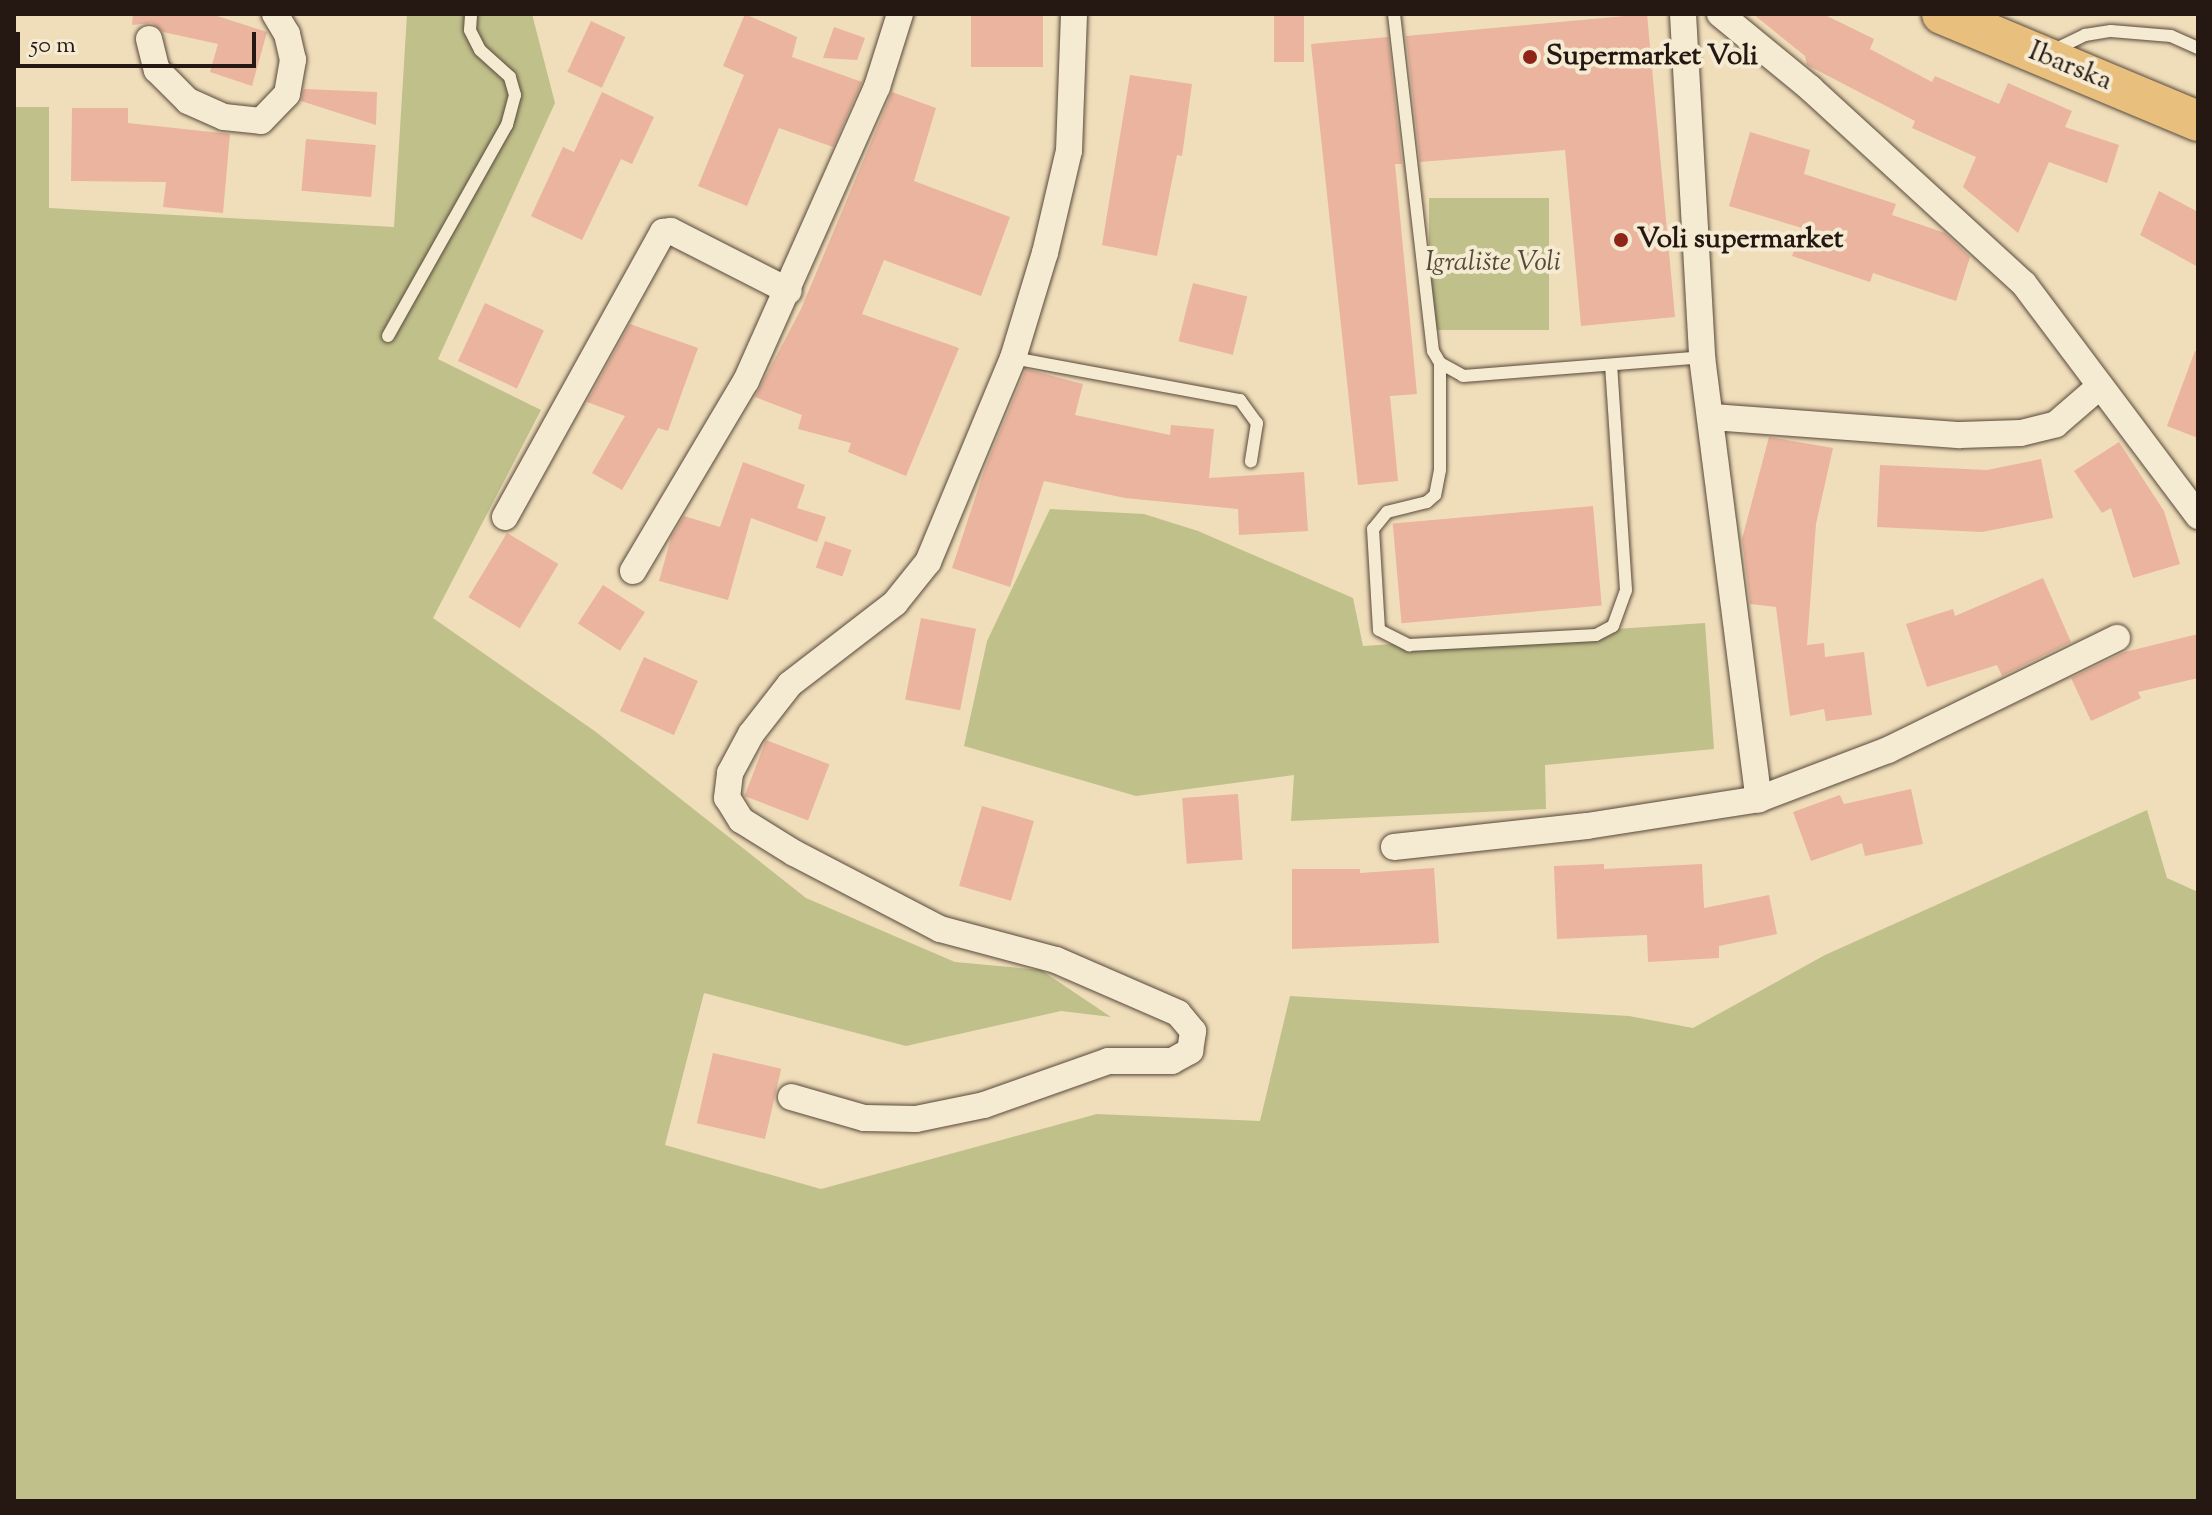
<!DOCTYPE html>
<meta charset="utf-8">
<style>
body{margin:0}
#map{position:relative;width:2212px;height:1515px;overflow:hidden;background:#f0deba;font-family:"Sorts Mill Goudy",serif}
div>[style]{position:absolute}
.green>*{inset:0;background:#c0c08b;transform-origin:0 0}
.building>*{inset:0;background:#eab49e;transform-origin:0 0}
.roads{filter:drop-shadow(0 0 2px #58493c) drop-shadow(0 0 2px #58493c)}
.lane>*{height:12px;margin:-6px;padding:0 6px;transform-origin:6px;border-radius:6px;background:#f5ead2}
.street>*{height:26px;margin:-13px;padding:0 13px;transform-origin:13px;border-radius:13px;background:#f5ead2}
.primary>*{height:40px;margin:-20px;padding:0 20px;transform-origin:20px;border-radius:20px;background:#e8bf7d}
.dots>*{width:22px;height:22px;translate:-50% -50%;box-sizing:border-box;border:4px solid #f5ead2;border-radius:50%}
span{translate:-50% -50%;white-space:nowrap;text-align:center;line-height:1.15;-webkit-text-stroke:8px #f5ead2;paint-order:stroke}
.poi-label{font-size:28px;color:#251712;font-weight:700}
.left{translate:0 -50%;text-align:left}
.street-label{font-size:28px;color:#251712}
.park-label{font-size:28px;color:#544a36;font-style:italic}
.frame{position:absolute;inset:0;border:16px solid #251712;pointer-events:none}
.scale{position:absolute;left:16px;top:32px;width:240px;height:36px;box-sizing:border-box;border:4px solid #251712;border-top:0;padding-left:10px;font-size:24px;line-height:28px;white-space:nowrap;color:#251712;-webkit-text-stroke:6px #f5ead2;paint-order:stroke}
</style>
<div id="map">
<div class="green">
<div style="clip-path:polygon(407px 14px,532px 14px,555px 103px,438px 359px,541px 410px,433px 618px,596px 732px,806px 898px,955px 962px,1041px 970px,1111px 1017px,1061px 1011px,906px 1046px,704px 993px,665px 1145px,821px 1189px,1097px 1114px,1260px 1121px,1290px 996px,1629px 1016px,1693px 1028px,1825px 955px,2147px 810px,2167px 878px,2198px 892px,2198px 1501px,14px 1501px,14px 107px,49px 107px,49px 208px,394px 227px)"></div>
<div style="left:1429px;top:198px;width:120px;height:132px"></div>
<div style="clip-path:polygon(1050px 509px,1144px 514px,1198px 531px,1353px 598px,1363px 646px,1705px 623px,1714px 749px,1545px 765px,1546px 809px,1291px 821px,1294px 775px,1136px 796px,964px 746px,987px 641px)"></div>
</div>
<div class="building">
<div style="clip-path:polygon(133px 14px,211px 14px,267px 32px,252px 86px,210px 72px,218px 44px,163px 32px,152px 23px,132px 25px)"></div>
<div style="clip-path:polygon(745px 14px,797px 37px,792px 57px,862px 82px,833px 147px,779px 128px,747px 206px,698px 186px,744px 75px,723px 66px)"></div>
<div style="left:971px;top:14px;width:72px;height:53px"></div>
<div style="left:1274px;top:14px;width:30px;height:48px"></div>
<div style="clip-path:polygon(1647px 14px,1675px 317px,1581px 326px,1565px 150px,1420px 162px,1406px 36px)"></div>
<div style="clip-path:polygon(1753px 14px,1823px 14px,1874px 39px,1870px 49px,1932px 82px,1935px 76px,1999px 104px,2008px 83px,2072px 111px,2065px 127px,2119px 145px,2107px 183px,2049px 162px,2018px 233px,1963px 187px,1976px 157px,1912px 128px,1915px 121px,1807px 65px,1805px 56px)"></div>
<div style="left:591px;top:21px;width:38px;height:56px;rotate:25deg"></div>
<div style="clip-path:polygon(834px 27px,865px 38px,857px 60px,823px 58px)"></div>
<div style="clip-path:polygon(1388px 37px,1402px 164px,1395px 164px,1417px 394px,1390px 396px,1398px 481px,1358px 485px,1311px 44px)"></div>
<div style="clip-path:polygon(1130px 75px,1192px 84px,1182px 156px,1177px 155px,1157px 256px,1102px 245px)"></div>
<div style="clip-path:polygon(304px 89px,377px 92px,376px 125px,301px 101px)"></div>
<div style="clip-path:polygon(602px 92px,654px 117px,632px 164px,621px 159px,582px 240px,531px 216px,563px 147px,574px 152px)"></div>
<div style="clip-path:polygon(892px 92px,936px 108px,914px 181px,1010px 217px,981px 296px,884px 260px,862px 314px,959px 348px,906px 476px,848px 452px,851px 443px,798px 429px,802px 415px,755px 397px,801px 309px)"></div>
<div style="clip-path:polygon(72px 108px,128px 108px,128px 123px,230px 134px,223px 213px,163px 207px,166px 182px,71px 181px)"></div>
<div style="clip-path:polygon(1750px 132px,1810px 150px,1804px 174px,1896px 204px,1892px 215px,1945px 233px,1970px 257px,1956px 301px,1873px 273px,1870px 282px,1792px 256px,1802px 228px,1729px 206px)"></div>
<div style="left:306px;top:139px;width:70px;height:52px;rotate:5deg"></div>
<div style="clip-path:polygon(2159px 191px,2198px 212px,2198px 267px,2140px 235px)"></div>
<div style="left:1193px;top:283px;width:56px;height:60px;rotate:14deg"></div>
<div style="left:485px;top:303px;width:65px;height:64px;rotate:25deg"></div>
<div style="clip-path:polygon(630px 324px,698px 348px,668px 431px,658px 428px,622px 490px,592px 473px,625px 416px,587px 402px)"></div>
<div style="clip-path:polygon(2195px 351px,2198px 351px,2198px 438px,2167px 426px)"></div>
<div style="clip-path:polygon(1026px 369px,1083px 384px,1075px 415px,1170px 435px,1171px 425px,1214px 429px,1209px 478px,1304px 472px,1308px 531px,1239px 535px,1238px 509px,1125px 498px,1044px 481px,1010px 587px,952px 568px,985px 468px)"></div>
<div style="clip-path:polygon(1769px 437px,1833px 448px,1816px 524px,1807px 645px,1824px 643px,1825px 657px,1864px 652px,1872px 715px,1826px 721px,1824px 709px,1790px 716px,1776px 607px,1750px 604px,1742px 539px)"></div>
<div style="clip-path:polygon(2119px 442px,2164px 511px,2180px 564px,2133px 578px,2111px 508px,2102px 513px,2074px 471px)"></div>
<div style="clip-path:polygon(2041px 459px,2053px 518px,1982px 532px,1877px 527px,1880px 465px,1987px 470px)"></div>
<div style="clip-path:polygon(743px 462px,805px 485px,797px 508px,826px 517px,817px 542px,751px 518px,728px 600px,659px 581px,671px 538px,684px 516px,720px 527px)"></div>
<div style="left:1593px;top:506px;width:100px;height:201px;rotate:85deg"></div>
<div style="left:507px;top:533px;width:60px;height:75px;rotate:31deg"></div>
<div style="left:825px;top:541px;width:28px;height:28px;rotate:19deg"></div>
<div style="clip-path:polygon(2043px 578px,2071px 642px,2002px 676px,1997px 665px,1927px 687px,1906px 624px,1953px 609px,1955px 616px)"></div>
<div style="left:603px;top:585px;width:50px;height:46px;rotate:33deg"></div>
<div style="left:921px;top:618px;width:56px;height:83px;rotate:11deg"></div>
<div style="clip-path:polygon(2198px 634px,2198px 678px,2138px 692px,2141px 698px,2091px 721px,2071px 678px,2125px 652px)"></div>
<div style="left:644px;top:657px;width:59px;height:59px;rotate:24deg"></div>
<div style="left:766px;top:740px;width:68px;height:60px;rotate:21deg"></div>
<div style="clip-path:polygon(1911px 789px,1923px 844px,1865px 856px,1862px 843px,1811px 861px,1793px 812px,1840px 795px,1844px 804px)"></div>
<div style="left:1238px;top:794px;width:66px;height:56px;rotate:86deg"></div>
<div style="left:982px;top:806px;width:54px;height:83px;rotate:16deg"></div>
<div style="clip-path:polygon(1604px 864px,1604px 869px,1702px 864px,1704px 908px,1769px 895px,1777px 934px,1719px 946px,1719px 958px,1648px 962px,1647px 935px,1557px 939px,1554px 866px)"></div>
<div style="clip-path:polygon(1434px 868px,1439px 943px,1292px 949px,1292px 869px,1360px 869px,1360px 873px)"></div>
<div style="left:713px;top:1053px;width:70px;height:72px;rotate:13deg"></div>
</div>
<div class="roads">
<div class="lane">
<div style="left:1394px;top:14px;width:339px;rotate:83.4deg"></div>
<div style="left:1433px;top:351px;width:14px;rotate:60deg"></div>
<div style="left:1440px;top:363px;width:26px;rotate:29deg"></div>
<div style="left:1463px;top:376px;width:240px;rotate:-4.5deg"></div>
<div style="left:2052px;top:51px;width:37px;rotate:-26deg"></div>
<div style="left:2085px;top:35px;width:26px;rotate:-9deg"></div>
<div style="left:2111px;top:31px;width:60px;rotate:4.8deg"></div>
<div style="left:2171px;top:36px;width:30px;rotate:24deg"></div>
<div style="left:388px;top:336px;width:242px;rotate:-60.6deg"></div>
<div style="left:507px;top:125px;width:31px;rotate:-75deg"></div>
<div style="left:515px;top:95px;width:19px;rotate:-106deg"></div>
<div style="left:510px;top:77px;width:40px;rotate:-138deg"></div>
<div style="left:480px;top:50px;width:22px;rotate:-117deg"></div>
<div style="left:470px;top:30px;width:16px;rotate:-86deg"></div>
<div style="left:1013px;top:358px;width:231px;rotate:10.5deg"></div>
<div style="left:1240px;top:400px;width:29px;rotate:54deg"></div>
<div style="left:1257px;top:423px;width:39px;rotate:99deg"></div>
<div style="left:1440px;top:363px;width:107px;rotate:90deg"></div>
<div style="left:1440px;top:470px;width:25px;rotate:101deg"></div>
<div style="left:1435px;top:495px;width:11px;rotate:139deg"></div>
<div style="left:1427px;top:502px;width:41px;rotate:166deg"></div>
<div style="left:1387px;top:512px;width:22px;rotate:129deg"></div>
<div style="left:1373px;top:529px;width:101px;rotate:86.6deg"></div>
<div style="left:1379px;top:630px;width:34px;rotate:27deg"></div>
<div style="left:1409px;top:645px;width:187px;rotate:-3.1deg"></div>
<div style="left:1596px;top:635px;width:19px;rotate:-28deg"></div>
<div style="left:1613px;top:626px;width:38px;rotate:-70deg"></div>
<div style="left:1626px;top:590px;width:225px;rotate:-93.8deg"></div>
</div>
<div class="street">
<div style="left:1683px;top:14px;width:344px;rotate:86.8deg"></div>
<div style="left:1702px;top:357px;width:446px;rotate:82.7deg"></div>
<div style="left:1720px;top:14px;width:117px;rotate:39.4deg"></div>
<div style="left:1810px;top:88px;width:290px;rotate:42.5deg"></div>
<div style="left:2024px;top:284px;width:290px;rotate:53.1deg"></div>
<div style="left:149px;top:39px;width:32px;rotate:76deg"></div>
<div style="left:157px;top:70px;width:44px;rotate:45deg"></div>
<div style="left:188px;top:101px;width:39px;rotate:24deg"></div>
<div style="left:224px;top:117px;width:37px;rotate:6deg"></div>
<div style="left:261px;top:121px;width:37px;rotate:-46deg"></div>
<div style="left:287px;top:94px;width:35px;rotate:-80deg"></div>
<div style="left:293px;top:60px;width:27px;rotate:-103deg"></div>
<div style="left:287px;top:34px;width:23px;rotate:-121deg"></div>
<div style="left:1712px;top:417px;width:249px;rotate:4.2deg"></div>
<div style="left:1960px;top:435px;width:61px;rotate:-1.9deg"></div>
<div style="left:2021px;top:433px;width:36px;rotate:-14deg"></div>
<div style="left:2056px;top:424px;width:58px;rotate:-40.8deg"></div>
<div style="left:505px;top:517px;width:326px;rotate:-61deg"></div>
<div style="left:663px;top:232px;width:8px;rotate:-7deg"></div>
<div style="left:671px;top:231px;width:132px;rotate:27deg"></div>
<div style="left:633px;top:571px;width:221px;rotate:-59.3deg"></div>
<div style="left:746px;top:381px;width:322px;rotate:-66deg"></div>
<div style="left:877px;top:87px;width:77px;rotate:-72.5deg"></div>
<div style="left:1394px;top:847px;width:194px;rotate:-6.2deg"></div>
<div style="left:1587px;top:826px;width:174px;rotate:-8.9deg"></div>
<div style="left:1759px;top:799px;width:138px;rotate:-20.8deg"></div>
<div style="left:1888px;top:750px;width:255px;rotate:-26.1deg"></div>
<div style="left:791px;top:1097px;width:76px;rotate:16deg"></div>
<div style="left:864px;top:1118px;width:52px;rotate:1.1deg"></div>
<div style="left:916px;top:1119px;width:69px;rotate:-11.6deg"></div>
<div style="left:984px;top:1105px;width:132px;rotate:-19.5deg"></div>
<div style="left:1108px;top:1061px;width:64px"></div>
<div style="left:1172px;top:1061px;width:21px;rotate:-29deg"></div>
<div style="left:1190px;top:1051px;width:20px;rotate:-81deg"></div>
<div style="left:1193px;top:1031px;width:23px;rotate:-130deg"></div>
<div style="left:1178px;top:1013px;width:133px;rotate:-156.5deg"></div>
<div style="left:1056px;top:960px;width:120px;rotate:-165deg"></div>
<div style="left:940px;top:929px;width:165px;rotate:-152.5deg"></div>
<div style="left:794px;top:853px;width:62px;rotate:-148.1deg"></div>
<div style="left:741px;top:820px;width:26px;rotate:-122deg"></div>
<div style="left:727px;top:798px;width:25px;rotate:-83deg"></div>
<div style="left:730px;top:773px;width:44px;rotate:-61.7deg"></div>
<div style="left:751px;top:734px;width:63px;rotate:-52deg"></div>
<div style="left:790px;top:684px;width:133px;rotate:-37.6deg"></div>
<div style="left:895px;top:603px;width:53px;rotate:-51.2deg"></div>
<div style="left:928px;top:562px;width:221px;rotate:-67.4deg"></div>
<div style="left:1013px;top:358px;width:110px;rotate:-73.1deg"></div>
<div style="left:1045px;top:253px;width:105px;rotate:-76.8deg"></div>
<div style="left:1069px;top:151px;width:137px;rotate:-87.9deg"></div>
</div>
<div class="primary">
<div style="left:1942px;top:14px;width:277px;rotate:22.7deg"></div>
</div>
</div>
<div class="dots">
<div style="left:1530px;top:57px;background:#8f2418"></div>
<div style="left:1621px;top:240px;background:#8f2418"></div>
</div>
<div class="poi-label">
<span class="left" style="left:1546px;top:57px">Supermarket Voli</span>
<span class="left" style="left:1637px;top:240px">Voli supermarket</span>
</div>
<div class="street-label">
<span style="left:2070px;top:67px;rotate:22deg">Ibarska</span>
</div>
<div class="park-label">
<span style="left:1493px;top:263px">Igralište Voli</span>
</div>
<div class="frame"></div>
<div class="scale">50 m</div>
</div>
